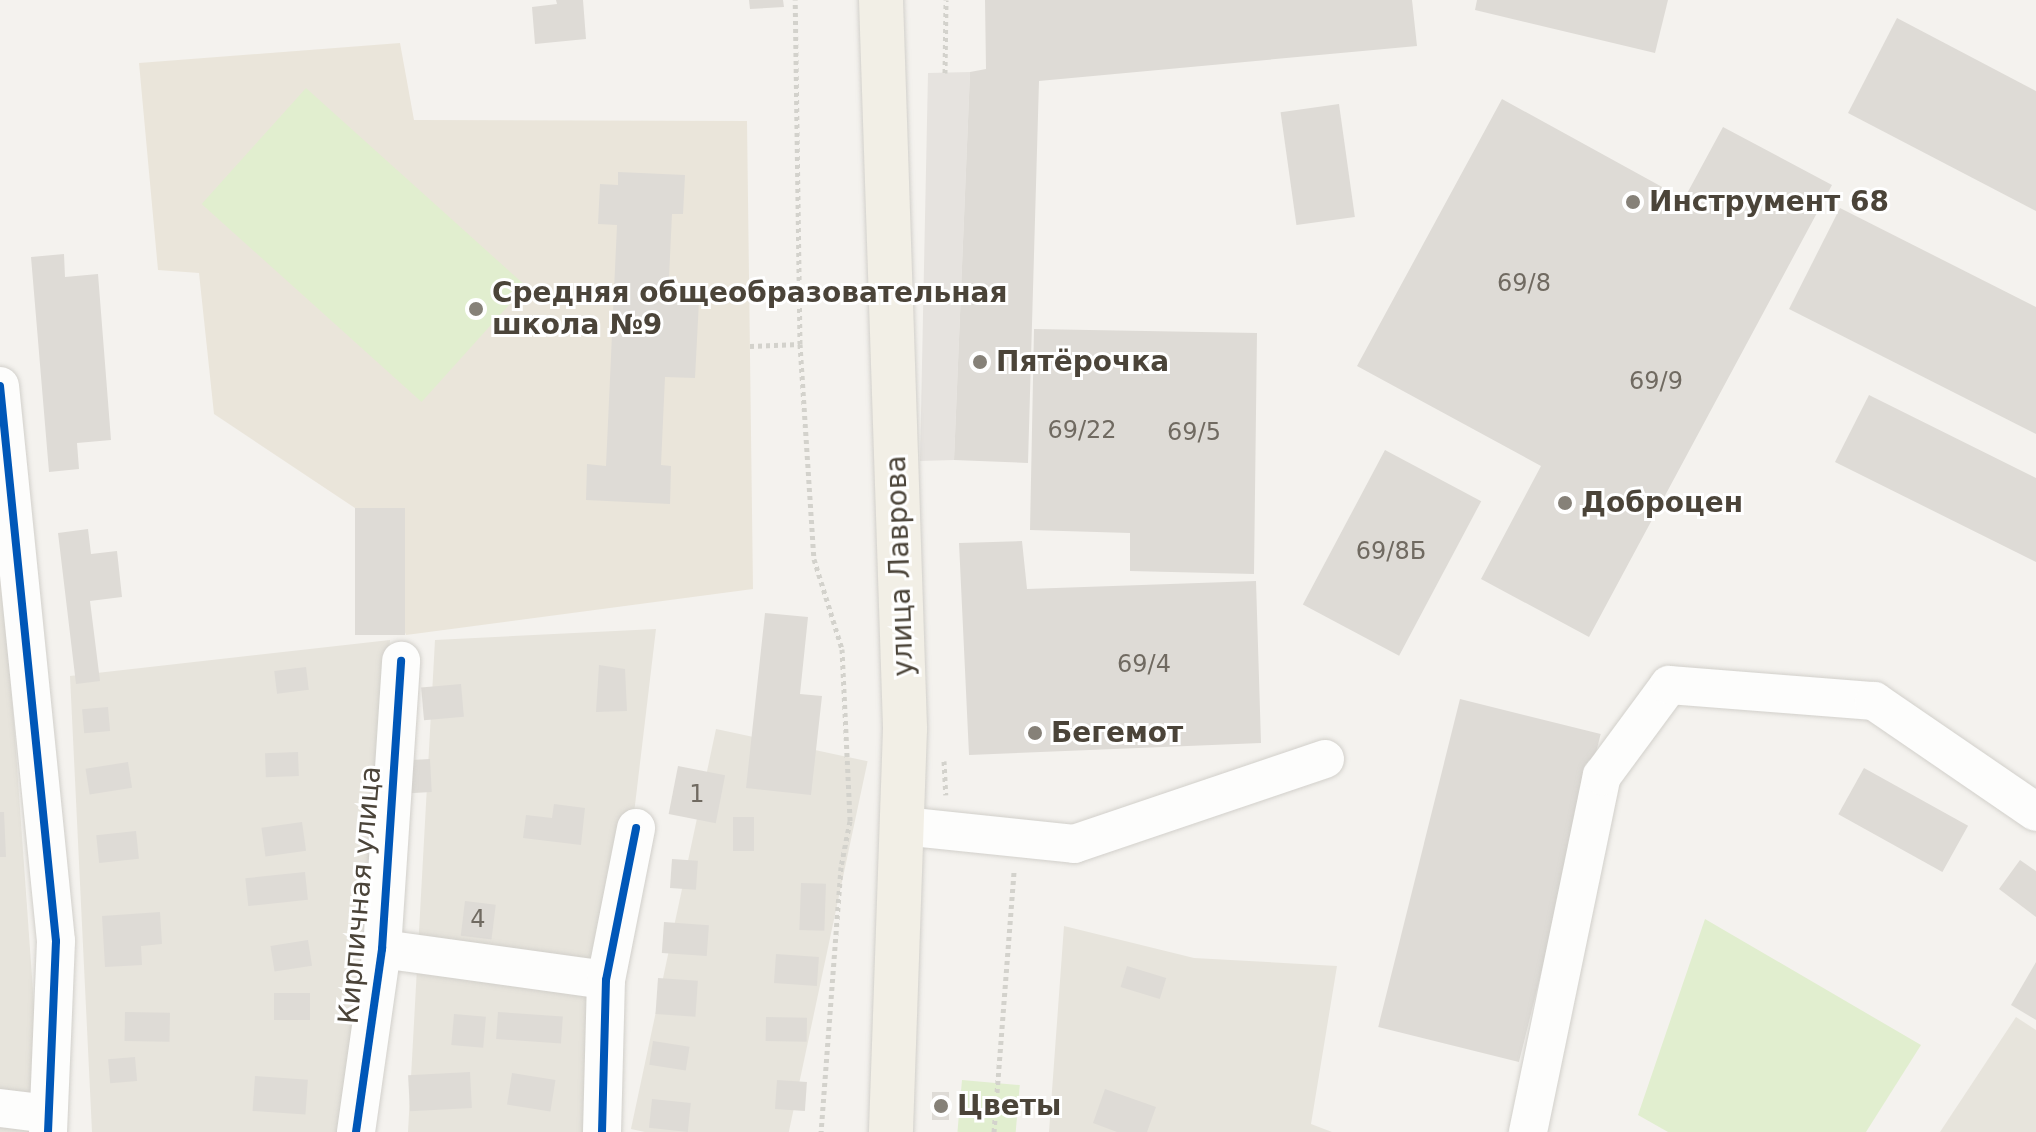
<!DOCTYPE html>
<meta charset="utf-8">
<style>
body{margin:0}
#map{position:relative;width:2036px;height:1132px;overflow:hidden;background:#f4f2ee;font-family:"DejaVu Sans",sans-serif}
div>[style]{position:absolute}
.residential>*{inset:0;background:#e7e4dc;transform-origin:0 0}
.education>*{inset:0;background:#eae5da}
.green>*{inset:0;background:#e1eecf;transform-origin:0 0}
.parking>*{inset:0;background:#e6e3df}
.building>*{inset:0;background:#dedbd6;transform-origin:0 0}
.path>*{height:5px;margin-top:-2.5px;transform-origin:0;background:repeating-linear-gradient(90deg,#d3d2cc 0 4px,transparent 0 8px)}
.roads{filter:drop-shadow(0 0 2px #d2d0cb) drop-shadow(0 0 2px #d2d0cb)}
.minor>*{height:38px;margin:-19px;padding:0 19px;transform-origin:19px;border-radius:19px;background:#fdfdfc}
.major>*{height:44px;margin:-22px;padding:0 22px;transform-origin:22px;border-radius:22px;background:#f2efe6}
.cycleway>*{height:8px;margin:-4px;padding:0 4px;transform-origin:4px;border-radius:4px;background:#0057b8}
.dots>*{width:22px;height:22px;translate:-50% -50%;box-sizing:border-box;border:4px solid #fff;border-radius:50%}
span{translate:-50% -50%;white-space:nowrap;text-align:center;line-height:1.15;-webkit-text-stroke:6px #fff;paint-order:stroke}
.number-label{font-size:24px;color:#706a61}
.number-label span{-webkit-text-stroke-width:0}
.poi-label{font-size:28px;color:#4b4439;font-weight:700}
.left{translate:0 -50%;text-align:left}
.street-label{font-size:28px;color:#4b4439}
</style>
<div id="map">
<div class="residential">
<div style="clip-path:polygon(0 555px,2px 555px,43px 1132px,0 1132px)"></div>
<div style="clip-path:polygon(656px 629px,596px 1132px,408px 1132px,435px 640px)"></div>
<div style="clip-path:polygon(390px 640px,349px 1132px,92px 1132px,70px 676px)"></div>
<div style="left:716px;top:729px;width:155px;height:409px;rotate:12deg"></div>
<div style="clip-path:polygon(1064px 926px,1194px 958px,1337px 966px,1311px 1124px,1332px 1132px,1049px 1132px)"></div>
<div style="clip-path:polygon(2016px 1017px,2036px 1030px,2036px 1132px,1940px 1132px)"></div>
</div>
<div class="education">
<div style="clip-path:polygon(400px 43px,414px 120px,747px 121px,753px 589px,406px 635px,355px 508px,214px 414px,199px 273px,158px 270px,139px 63px)"></div>
</div>
<div class="green">
<div style="left:306px;top:88px;width:296px;height:156px;rotate:42deg"></div>
<div style="clip-path:polygon(1705px 919px,1921px 1045px,1866px 1132px,1668px 1132px,1638px 1115px)"></div>
<div style="left:962px;top:1080px;width:58px;height:52px;rotate:5deg"></div>
</div>
<div class="parking">
<div style="clip-path:polygon(970px 72px,954px 460px,920px 461px,928px 73px)"></div>
</div>
<div class="building">
<div style="clip-path:polygon(556px 0,583px 0,586px 39px,535px 44px,532px 7px,557px 4px)"></div>
<div style="clip-path:polygon(749px 0,783px 0,784px 7px,750px 9px)"></div>
<div style="clip-path:polygon(985px 0,1412px 0,1417px 46px,1039px 81px,1028px 463px,954px 460px,970px 72px,986px 69px)"></div>
<div style="clip-path:polygon(1477px 0,1668px 0,1655px 53px,1475px 10px)"></div>
<div style="clip-path:polygon(1897px 18px,2036px 91px,2036px 211px,1848px 113px)"></div>
<div style="clip-path:polygon(1502px 99px,1684px 199px,1723px 127px,1832px 185px,1589px 637px,1481px 579px,1541px 466px,1357px 366px)"></div>
<div style="left:1339px;top:104px;width:114px;height:59px;rotate:82deg"></div>
<div style="clip-path:polygon(618px 172px,685px 175px,683px 214px,672px 214px,668px 299px,699px 301px,695px 378px,665px 377px,661px 465px,671px 466px,670px 504px,586px 500px,587px 464px,606px 466px,617px 225px,598px 224px,600px 184px,618px 185px)"></div>
<div style="clip-path:polygon(1840px 208px,2036px 307px,2036px 434px,1789px 309px)"></div>
<div style="clip-path:polygon(64px 254px,65px 277px,98px 274px,111px 440px,77px 443px,79px 469px,49px 472px,31px 257px)"></div>
<div style="clip-path:polygon(1034px 329px,1257px 333px,1254px 574px,1130px 571px,1130px 533px,1030px 530px)"></div>
<div style="clip-path:polygon(1869px 395px,2036px 478px,2036px 562px,1835px 462px)"></div>
<div style="left:1385px;top:450px;width:109px;height:175px;rotate:28deg"></div>
<div style="left:355px;top:508px;width:50px;height:127px"></div>
<div style="clip-path:polygon(88px 529px,91px 554px,117px 551px,122px 597px,90px 601px,100px 681px,76px 684px,58px 533px)"></div>
<div style="clip-path:polygon(1022px 541px,1027px 589px,1256px 581px,1261px 743px,969px 755px,959px 543px)"></div>
<div style="clip-path:polygon(765px 613px,808px 617px,800px 694px,822px 696px,811px 795px,746px 788px)"></div>
<div style="clip-path:polygon(599px 665px,625px 669px,627px 711px,596px 712px)"></div>
<div style="left:306px;top:667px;width:23px;height:32px;rotate:83deg"></div>
<div style="left:461px;top:684px;width:33px;height:40px;rotate:85deg"></div>
<div style="left:1460px;top:699px;width:145px;height:338px;rotate:14deg"></div>
<div style="left:108px;top:707px;width:24px;height:26px;rotate:85deg"></div>
<div style="left:298px;top:752px;width:24px;height:33px;rotate:88deg"></div>
<div style="left:430px;top:759px;width:33px;height:23px;rotate:87deg"></div>
<div style="left:128px;top:762px;width:26px;height:43px;rotate:81deg"></div>
<div style="left:678px;top:766px;width:48px;height:49px;rotate:11deg"></div>
<div style="left:1864px;top:768px;width:119px;height:53px;rotate:29deg"></div>
<div style="clip-path:polygon(554px 804px,585px 808px,581px 845px,523px 838px,526px 815px,552px 818px)"></div>
<div style="clip-path:polygon(0 812px,4px 812px,6px 857px,0 857px)"></div>
<div style="left:733px;top:817px;width:21px;height:34px"></div>
<div style="left:302px;top:822px;width:29px;height:41px;rotate:82deg"></div>
<div style="left:136px;top:831px;width:28px;height:40px;rotate:84deg"></div>
<div style="left:672px;top:859px;width:26px;height:29px;rotate:4deg"></div>
<div style="clip-path:polygon(2020px 860px,2036px 871px,2036px 917px,1999px 889px)"></div>
<div style="left:305px;top:872px;width:28px;height:60px;rotate:84deg"></div>
<div style="left:801px;top:883px;width:25px;height:47px;rotate:2deg"></div>
<div style="left:465px;top:901px;width:31px;height:35px;rotate:7deg"></div>
<div style="clip-path:polygon(160px 912px,162px 944px,141px 946px,142px 965px,105px 967px,102px 916px)"></div>
<div style="left:664px;top:922px;width:45px;height:31px;rotate:4deg"></div>
<div style="left:308px;top:940px;width:26px;height:38px;rotate:81deg"></div>
<div style="left:776px;top:954px;width:43px;height:29px;rotate:4deg"></div>
<div style="clip-path:polygon(2036px 962px,2036px 1020px,2011px 1005px)"></div>
<div style="left:1127px;top:966px;width:41px;height:22px;rotate:17deg"></div>
<div style="left:658px;top:978px;width:40px;height:36px;rotate:4deg"></div>
<div style="left:274px;top:993px;width:36px;height:27px"></div>
<div style="left:125px;top:1012px;width:45px;height:29px;rotate:1deg"></div>
<div style="left:498px;top:1012px;width:65px;height:27px;rotate:4deg"></div>
<div style="left:454px;top:1014px;width:32px;height:31px;rotate:5deg"></div>
<div style="left:766px;top:1017px;width:41px;height:24px;rotate:1deg"></div>
<div style="left:653px;top:1041px;width:37px;height:24px;rotate:9deg"></div>
<div style="left:135px;top:1057px;width:24px;height:27px;rotate:85deg"></div>
<div style="left:470px;top:1072px;width:36px;height:62px;rotate:87deg"></div>
<div style="left:512px;top:1073px;width:44px;height:32px;rotate:9deg"></div>
<div style="left:255px;top:1076px;width:53px;height:35px;rotate:4deg"></div>
<div style="left:777px;top:1080px;width:30px;height:29px;rotate:4deg"></div>
<div style="clip-path:polygon(1105px 1089px,1156px 1107px,1147px 1132px,1117px 1132px,1093px 1123px)"></div>
<div style="left:932px;top:1092px;width:17px;height:28px"></div>
<div style="left:652px;top:1099px;width:39px;height:29px;rotate:6deg"></div>
</div>
<div class="path">
<div style="left:945px;top:73px;width:73px;rotate:-89.2deg"></div>
<div style="left:800px;top:344px;width:215px;rotate:86.3deg"></div>
<div style="left:814px;top:559px;width:94px;rotate:72.7deg"></div>
<div style="left:842px;top:649px;width:172px;rotate:87.3deg"></div>
<div style="left:850px;top:821px;width:47px;rotate:101.1deg"></div>
<div style="left:841px;top:867px;width:266px;rotate:94.3deg"></div>
<div style="left:750px;top:346px;width:50px;rotate:-2.3deg"></div>
<div style="left:800px;top:344px;width:344px;rotate:-90.8deg"></div>
<div style="left:944px;top:761px;width:34px;rotate:87deg"></div>
<div style="left:994px;top:1132px;width:262px;rotate:-85.6deg"></div>
</div>
<div class="roads">
<div class="minor">
<div style="left:0;top:386px;width:558px;rotate:84.24deg"></div>
<div style="left:56px;top:941px;width:191px;rotate:92.4deg"></div>
<div style="left:903px;top:826px;width:172px;rotate:6deg"></div>
<div style="left:1074px;top:844px;width:265px;rotate:-18.7deg"></div>
<div style="left:382px;top:949px;width:226px;rotate:7.9deg"></div>
<div style="left:0;top:1108px;width:48px;rotate:7.1deg"></div>
<div style="left:356px;top:1132px;width:185px;rotate:-81.9deg"></div>
<div style="left:382px;top:949px;width:289px;rotate:-86.2deg"></div>
<div style="left:602px;top:1132px;width:152px;rotate:-88.5deg"></div>
<div style="left:606px;top:980px;width:155px;rotate:-78.8deg"></div>
<div style="left:1528px;top:1132px;width:364px;rotate:-78.3deg"></div>
<div style="left:1602px;top:776px;width:113px;rotate:-53.6deg"></div>
<div style="left:1669px;top:685px;width:206px;rotate:4.5deg"></div>
<div style="left:1874px;top:701px;width:196px;rotate:34.4deg"></div>
</div>
<div class="major">
<div style="left:881px;top:0;width:729px;rotate:88.11deg"></div>
<div style="left:905px;top:729px;width:403px;rotate:92deg"></div>
</div>
</div>
<div class="cycleway">
<div style="left:0;top:386px;width:558px;rotate:84.24deg"></div>
<div style="left:56px;top:941px;width:191px;rotate:92.4deg"></div>
<div style="left:356px;top:1132px;width:185px;rotate:-81.9deg"></div>
<div style="left:382px;top:949px;width:289px;rotate:-86.2deg"></div>
<div style="left:602px;top:1132px;width:152px;rotate:-88.5deg"></div>
<div style="left:606px;top:980px;width:155px;rotate:-78.8deg"></div>
</div>
<div class="dots">
<div style="left:1633px;top:202px;background:#868178"></div>
<div style="left:476px;top:309px;background:#868178"></div>
<div style="left:980px;top:362px;background:#868178"></div>
<div style="left:1565px;top:503px;background:#868178"></div>
<div style="left:1035px;top:733px;background:#868178"></div>
<div style="left:941px;top:1106px;background:#868178"></div>
</div>
<div class="number-label">
<span style="left:1524px;top:284px">69/8</span>
<span style="left:1656px;top:382px">69/9</span>
<span style="left:1082px;top:431px">69/22</span>
<span style="left:1194px;top:433px">69/5</span>
<span style="left:1391px;top:552px">69/8Б</span>
<span style="left:1144px;top:665px">69/4</span>
<span style="left:697px;top:795px">1</span>
<span style="left:478px;top:920px">4</span>
</div>
<div class="poi-label">
<span class="left" style="left:1649px;top:202px">Инструмент 68</span>
<span class="left" style="left:492px;top:309px">Средняя общеобразовательная<br>школа №9</span>
<span class="left" style="left:996px;top:362px">Пятёрочка</span>
<span class="left" style="left:1581px;top:503px">Доброцен</span>
<span class="left" style="left:1051px;top:733px">Бегемот</span>
<span class="left" style="left:957px;top:1106px">Цветы</span>
</div>
<div class="street-label">
<span style="left:900px;top:566px;rotate:-92deg">улица Лаврова</span>
<span style="left:360px;top:895px;rotate:-85deg">Кирпичная улица</span>
</div>
</div>
